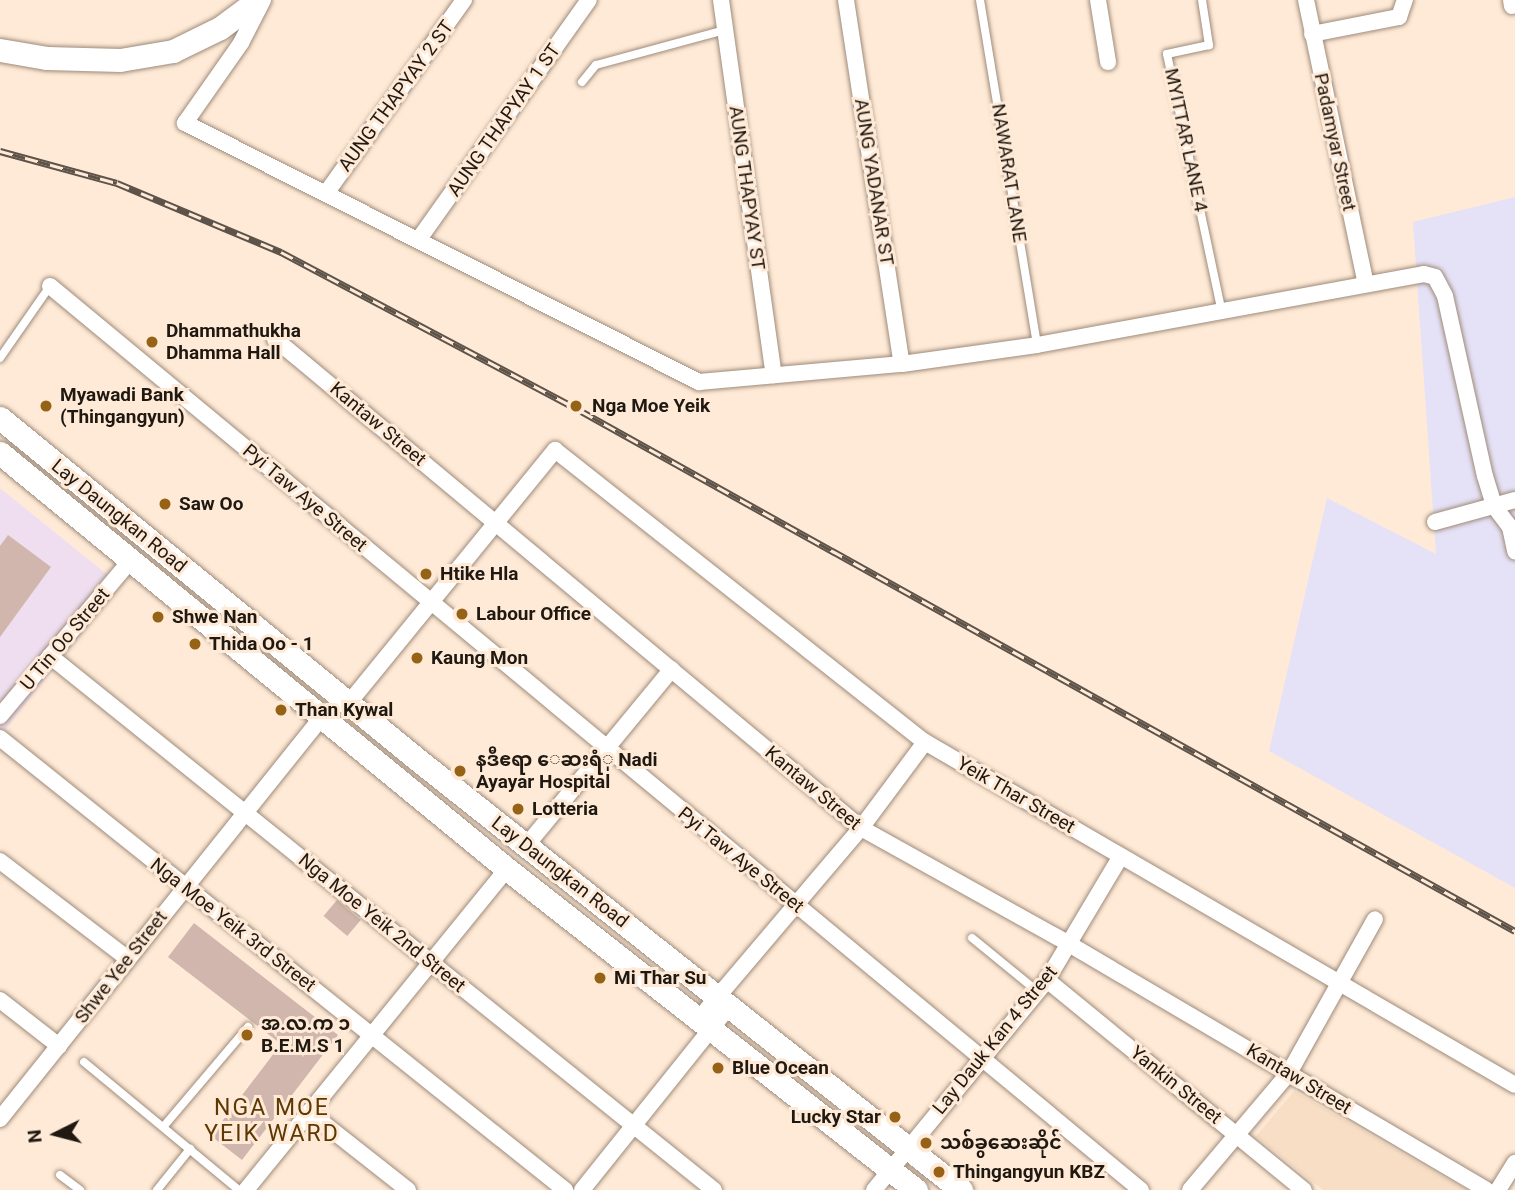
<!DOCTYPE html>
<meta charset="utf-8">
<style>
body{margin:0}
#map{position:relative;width:1515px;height:1190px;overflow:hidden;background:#ffead7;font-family:Roboto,"Noto Sans Myanmar",sans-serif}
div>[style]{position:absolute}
.commercial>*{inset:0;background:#efdef0}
.industrial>*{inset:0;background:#e5e1f7}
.built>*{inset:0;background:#f8dec5}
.building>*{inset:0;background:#d0b6ac;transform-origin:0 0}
.roads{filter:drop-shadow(0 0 2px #9e8b7a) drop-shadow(0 0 2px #9e8b7a)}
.service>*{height:8px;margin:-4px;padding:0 4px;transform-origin:4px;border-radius:4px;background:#fff}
.minor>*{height:16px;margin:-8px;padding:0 8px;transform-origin:8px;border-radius:8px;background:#fff}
.primary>*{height:23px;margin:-11.5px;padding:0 11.5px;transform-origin:11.5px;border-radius:11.5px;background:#fff}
.rail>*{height:7px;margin-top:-3.5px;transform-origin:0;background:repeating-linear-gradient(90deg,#ffead7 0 13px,#5e5349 0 26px);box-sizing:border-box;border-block:2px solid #5e5349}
.dots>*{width:19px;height:19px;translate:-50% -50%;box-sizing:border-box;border:4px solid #ffead7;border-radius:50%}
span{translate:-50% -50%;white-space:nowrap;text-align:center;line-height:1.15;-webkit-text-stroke:6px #ffead7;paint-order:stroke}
.street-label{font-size:19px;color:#201912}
.poi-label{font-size:19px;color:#201912;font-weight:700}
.left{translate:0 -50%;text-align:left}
.right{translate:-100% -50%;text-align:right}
.quarter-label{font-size:23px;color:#5c3902;letter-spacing:2px}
.north{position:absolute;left:21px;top:1099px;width:70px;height:70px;-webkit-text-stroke:5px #ffead7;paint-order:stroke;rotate:264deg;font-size:19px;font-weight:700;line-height:28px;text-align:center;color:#201912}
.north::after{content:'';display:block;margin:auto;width:24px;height:32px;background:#201912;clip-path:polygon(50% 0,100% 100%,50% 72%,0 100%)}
</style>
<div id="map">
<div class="commercial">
<div style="clip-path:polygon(0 488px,120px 585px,0 736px)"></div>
</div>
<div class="industrial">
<div style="clip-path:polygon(1515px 197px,1515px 888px,1269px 751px,1327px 498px,1436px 554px,1413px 222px)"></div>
</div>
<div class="built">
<div style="clip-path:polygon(1294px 1091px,1466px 1190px,1323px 1190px,1256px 1136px)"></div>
</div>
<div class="building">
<div style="clip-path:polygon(8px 535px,51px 567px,0 637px,0 546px)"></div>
<div style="left:337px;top:900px;width:31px;height:21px;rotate:40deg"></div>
<div style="clip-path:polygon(194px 923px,338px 1035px,242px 1160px,211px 1136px,281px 1044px,168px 957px)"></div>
</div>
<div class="roads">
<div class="service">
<div style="left:980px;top:0;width:350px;rotate:80.6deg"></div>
<div style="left:1202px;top:0;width:46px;rotate:81.2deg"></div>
<div style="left:1209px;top:45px;width:43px;rotate:167.9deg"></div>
<div style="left:1167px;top:54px;width:264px;rotate:78deg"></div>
<div style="left:582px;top:82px;width:22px;rotate:-51deg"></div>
<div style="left:596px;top:65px;width:134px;rotate:-15.2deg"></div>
<div style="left:0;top:358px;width:88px;rotate:-55.2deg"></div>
<div style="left:972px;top:938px;width:84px;rotate:39.2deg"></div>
<div style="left:84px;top:1062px;width:201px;rotate:39.6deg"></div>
<div style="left:164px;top:1126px;width:130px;rotate:-49.7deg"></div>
<div style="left:60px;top:1175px;width:25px;rotate:37deg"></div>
<div style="left:157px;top:1190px;width:53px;rotate:-51.2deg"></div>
</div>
<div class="minor">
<div style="left:263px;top:0;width:48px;rotate:117.1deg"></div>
<div style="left:241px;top:43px;width:98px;rotate:125deg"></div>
<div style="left:185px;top:123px;width:576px;rotate:26.74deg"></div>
<div style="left:699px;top:382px;width:204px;rotate:-5.1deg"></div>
<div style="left:902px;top:364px;width:136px;rotate:-8deg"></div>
<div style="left:1037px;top:345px;width:393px;rotate:-10.4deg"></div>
<div style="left:1424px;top:274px;width:11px;rotate:15deg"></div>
<div style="left:1435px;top:277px;width:21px;rotate:62deg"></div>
<div style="left:1445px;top:296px;width:184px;rotate:77.5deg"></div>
<div style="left:1485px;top:476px;width:31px;rotate:73deg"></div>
<div style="left:1494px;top:506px;width:26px;rotate:53deg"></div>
<div style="left:1510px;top:527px;width:25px;rotate:78deg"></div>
<div style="left:721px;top:0;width:379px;rotate:82deg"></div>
<div style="left:846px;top:0;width:368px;rotate:81.3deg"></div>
<div style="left:1098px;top:0;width:63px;rotate:80.8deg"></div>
<div style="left:1306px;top:0;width:290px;rotate:78.1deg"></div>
<div style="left:1511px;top:0;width:6px;rotate:81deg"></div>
<div style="left:1312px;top:34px;width:89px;rotate:-11.1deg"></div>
<div style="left:1399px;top:17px;width:18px;rotate:-71deg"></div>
<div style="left:327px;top:192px;width:236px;rotate:-54.5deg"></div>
<div style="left:419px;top:239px;width:293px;rotate:-54.6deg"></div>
<div style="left:50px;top:286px;width:1417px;rotate:39.65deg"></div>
<div style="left:275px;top:339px;width:763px;rotate:39.84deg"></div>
<div style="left:861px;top:828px;width:238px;rotate:29.1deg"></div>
<div style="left:1069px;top:944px;width:484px;rotate:30.5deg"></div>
<div style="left:1435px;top:522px;width:83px;rotate:-15.4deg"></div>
<div style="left:50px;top:656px;width:852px;rotate:38.81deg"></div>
<div style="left:348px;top:704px;width:328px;rotate:-50.8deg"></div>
<div style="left:555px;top:450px;width:471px;rotate:38.3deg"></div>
<div style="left:925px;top:742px;width:682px;rotate:30.17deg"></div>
<div style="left:0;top:716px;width:201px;rotate:-50deg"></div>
<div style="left:0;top:738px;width:724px;rotate:38.66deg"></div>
<div style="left:526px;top:846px;width:229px;rotate:-50.5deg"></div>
<div style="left:0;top:861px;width:161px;rotate:37.4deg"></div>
<div style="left:1047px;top:980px;width:332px;rotate:39.3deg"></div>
<div style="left:0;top:1000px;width:75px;rotate:37.9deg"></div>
<div style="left:698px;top:1020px;width:252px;rotate:-49.7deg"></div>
<div style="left:861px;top:828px;width:107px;rotate:-53.3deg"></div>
<div style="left:309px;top:1112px;width:126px;rotate:38.2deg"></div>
<div style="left:0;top:1119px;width:515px;rotate:-51.31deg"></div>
<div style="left:246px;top:1190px;width:414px;rotate:-50.9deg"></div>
<div style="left:582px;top:1190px;width:237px;rotate:-51.3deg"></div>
<div style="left:874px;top:1190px;width:272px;rotate:-50.5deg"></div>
<div style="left:1047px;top:980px;width:144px;rotate:-59.2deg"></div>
<div style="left:1190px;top:1190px;width:153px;rotate:-49.8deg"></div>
<div style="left:1289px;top:1073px;width:176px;rotate:-60.8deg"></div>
<div style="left:1498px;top:1190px;width:32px;rotate:-58deg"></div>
</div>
<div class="primary">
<div style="left:0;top:50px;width:48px;rotate:9.7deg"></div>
<div style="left:47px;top:58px;width:73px;rotate:1.6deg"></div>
<div style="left:120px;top:60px;width:54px;rotate:-9.6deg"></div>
<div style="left:173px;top:51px;width:52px;rotate:-26.1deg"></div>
<div style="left:220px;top:28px;width:47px;rotate:-36.4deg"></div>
<div style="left:0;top:418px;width:540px;rotate:39.29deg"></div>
<div style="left:418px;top:760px;width:693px;rotate:38.38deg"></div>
<div style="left:0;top:453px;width:656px;rotate:39.37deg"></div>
<div style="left:507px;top:869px;width:520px;rotate:38.13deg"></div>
</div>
</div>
<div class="rail">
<div style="left:0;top:151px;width:121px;rotate:15.3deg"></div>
<div style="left:117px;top:183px;width:178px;rotate:22.8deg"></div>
<div style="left:281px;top:252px;width:340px;rotate:27.9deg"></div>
<div style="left:581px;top:411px;width:1069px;rotate:29.11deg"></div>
</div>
<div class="dots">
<div style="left:152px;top:342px;background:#956216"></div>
<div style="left:46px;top:406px;background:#956216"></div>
<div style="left:576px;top:406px;background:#956216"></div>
<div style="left:165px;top:504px;background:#956216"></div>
<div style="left:426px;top:574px;background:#956216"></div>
<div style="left:462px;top:614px;background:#956216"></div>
<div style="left:158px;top:617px;background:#956216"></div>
<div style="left:195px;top:644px;background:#956216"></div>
<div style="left:417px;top:658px;background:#956216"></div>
<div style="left:281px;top:710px;background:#956216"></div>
<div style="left:460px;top:771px;background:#956216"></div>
<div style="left:518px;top:809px;background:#956216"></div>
<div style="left:600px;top:978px;background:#956216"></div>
<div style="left:247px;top:1035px;background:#956216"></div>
<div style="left:718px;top:1068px;background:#956216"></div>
<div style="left:895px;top:1117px;background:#956216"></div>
<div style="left:926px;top:1143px;background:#956216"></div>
<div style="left:939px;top:1172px;background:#956216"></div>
</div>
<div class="street-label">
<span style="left:396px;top:96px;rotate:-54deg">AUNG THAPYAY 2 ST</span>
<span style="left:504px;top:120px;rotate:-55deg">AUNG THAPYAY 1 ST</span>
<span style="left:1186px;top:140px;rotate:78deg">MYITTAR LANE 4</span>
<span style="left:1335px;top:142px;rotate:78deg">Padamyar Street</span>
<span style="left:1009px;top:173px;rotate:81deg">NAWARAT LANE</span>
<span style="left:874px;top:182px;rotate:81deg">AUNG YADANAR ST</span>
<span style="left:747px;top:188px;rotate:82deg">AUNG THAPYAY ST</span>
<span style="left:378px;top:424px;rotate:40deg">Kantaw Street</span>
<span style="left:305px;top:498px;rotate:40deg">Pyi Taw Aye Street</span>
<span style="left:119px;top:516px;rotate:39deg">Lay Daungkan Road</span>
<span style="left:65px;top:639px;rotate:-50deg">U Tin Oo Street</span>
<span style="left:813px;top:788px;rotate:40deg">Kantaw Street</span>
<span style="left:1016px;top:795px;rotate:30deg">Yeik Thar Street</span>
<span style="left:741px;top:860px;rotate:39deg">Pyi Taw Aye Street</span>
<span style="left:560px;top:872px;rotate:38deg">Lay Daungkan Road</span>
<span style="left:382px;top:923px;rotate:39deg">Nga Moe Yeik 2nd Street</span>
<span style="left:233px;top:925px;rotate:38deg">Nga Moe Yeik 3rd Street</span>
<span style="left:121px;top:967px;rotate:-52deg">Shwe Yee Street</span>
<span style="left:995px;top:1040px;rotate:-51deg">Lay Dauk Kan 4 Street</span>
<span style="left:1299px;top:1079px;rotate:31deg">Kantaw Street</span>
<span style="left:1176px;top:1085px;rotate:39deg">Yankin Street</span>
</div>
<div class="poi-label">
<span class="left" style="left:166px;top:342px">Dhammathukha<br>Dhamma Hall</span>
<span class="left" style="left:60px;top:406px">Myawadi Bank<br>(Thingangyun)</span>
<span class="left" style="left:592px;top:406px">Nga Moe Yeik</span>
<span class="left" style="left:179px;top:504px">Saw Oo</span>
<span class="left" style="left:440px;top:574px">Htike Hla</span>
<span class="left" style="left:476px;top:614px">Labour Office</span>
<span class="left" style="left:172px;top:617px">Shwe Nan</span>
<span class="left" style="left:209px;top:644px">Thida Oo - 1</span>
<span class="left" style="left:431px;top:658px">Kaung Mon</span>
<span class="left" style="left:295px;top:710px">Than Kywal</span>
<span class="left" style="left:476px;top:771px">နဒီဧရာ ေဆးရံု Nadi<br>Ayayar Hospital</span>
<span class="left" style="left:532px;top:809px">Lotteria</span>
<span class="left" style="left:614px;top:978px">Mi Thar Su</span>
<span class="left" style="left:261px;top:1035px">အ.လ.က ၁<br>B.E.M.S 1</span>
<span class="left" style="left:732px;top:1068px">Blue Ocean</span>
<span class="right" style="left:881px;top:1117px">Lucky Star</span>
<span class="left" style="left:940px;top:1143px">သစ်ခွဆေးဆိုင်</span>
<span class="left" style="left:953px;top:1172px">Thingangyun KBZ</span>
</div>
<div class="quarter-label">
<span style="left:272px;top:1121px">NGA MOE<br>YEIK WARD</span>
</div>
<div class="north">N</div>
</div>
